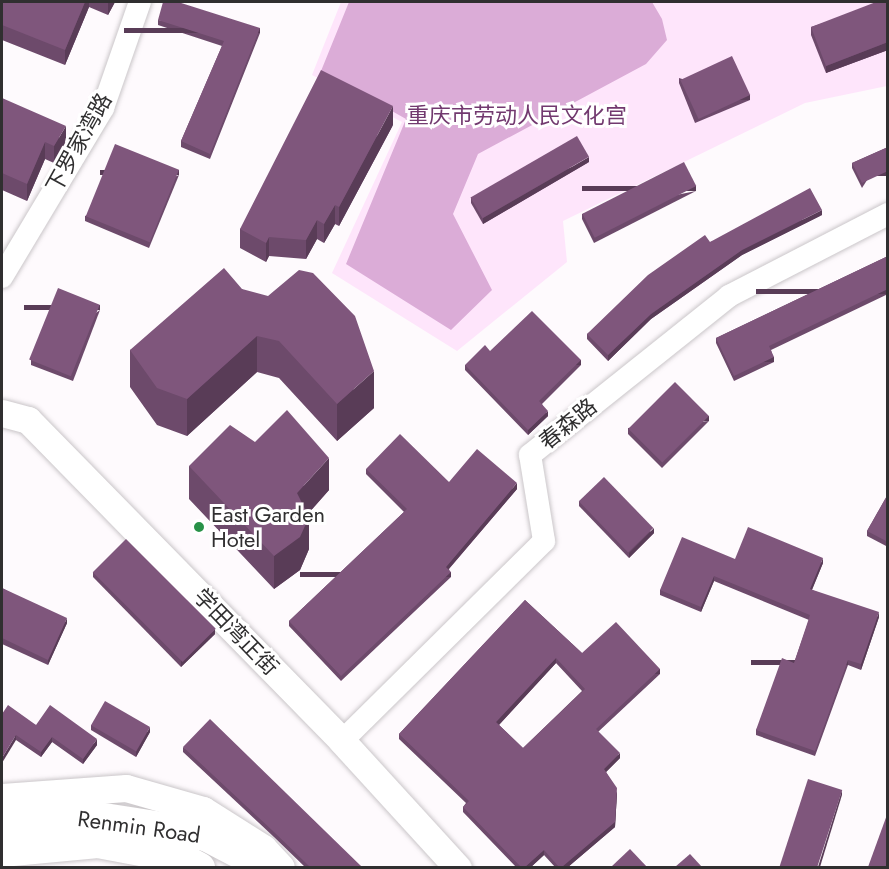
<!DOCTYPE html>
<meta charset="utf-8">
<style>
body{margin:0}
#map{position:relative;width:889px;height:869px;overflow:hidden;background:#fefafd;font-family:Jost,"Noto Sans SC",sans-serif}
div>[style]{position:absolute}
.green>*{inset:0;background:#fee5fb}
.forest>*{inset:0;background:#dbacd7}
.roads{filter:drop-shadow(0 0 2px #cac6c9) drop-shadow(0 0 2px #cac6c9)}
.minor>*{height:22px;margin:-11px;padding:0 11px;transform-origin:11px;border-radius:11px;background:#fff}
.tertiary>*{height:27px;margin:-13.5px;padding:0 13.5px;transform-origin:13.5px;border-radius:13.5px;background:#fff}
.secondary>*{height:32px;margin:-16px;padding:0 16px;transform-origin:16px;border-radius:16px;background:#fff}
.wall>*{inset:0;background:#6d4a6b}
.shaded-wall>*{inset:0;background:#593c57;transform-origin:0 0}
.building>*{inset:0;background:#7f567c;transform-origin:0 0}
.dots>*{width:16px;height:16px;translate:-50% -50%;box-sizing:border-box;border:3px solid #fff;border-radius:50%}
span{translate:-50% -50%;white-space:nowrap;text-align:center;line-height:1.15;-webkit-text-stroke:6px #fff;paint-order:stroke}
.park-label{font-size:22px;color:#72396f}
.street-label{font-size:22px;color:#302f30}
.poi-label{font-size:22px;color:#302f30}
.left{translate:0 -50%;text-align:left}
.frame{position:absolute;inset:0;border:3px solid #302f30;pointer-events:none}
</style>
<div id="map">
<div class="green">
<div style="clip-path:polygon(341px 2px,887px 2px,887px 86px,805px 103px,563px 221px,567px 262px,457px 351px,332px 273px,402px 122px,312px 75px)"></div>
</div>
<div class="forest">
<div style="clip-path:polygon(349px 2px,652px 2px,662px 19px,667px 40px,646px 64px,478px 154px,453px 214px,492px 290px,451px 330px,346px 264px,406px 119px,321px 71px)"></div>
</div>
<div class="roads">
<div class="minor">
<div style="left:2px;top:277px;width:197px;rotate:-59.1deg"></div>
<div style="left:103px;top:108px;width:112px;rotate:-70.8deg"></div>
<div style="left:342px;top:741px;width:284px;rotate:-44.7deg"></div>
<div style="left:544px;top:541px;width:87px;rotate:-99.2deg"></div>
<div style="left:530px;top:455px;width:255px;rotate:-38.6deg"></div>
<div style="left:729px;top:296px;width:179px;rotate:-27.3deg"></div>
</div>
<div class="tertiary">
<div style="left:2px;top:413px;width:27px;rotate:15deg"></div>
<div style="left:28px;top:420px;width:449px;rotate:45.6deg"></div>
<div style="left:342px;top:741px;width:172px;rotate:47.6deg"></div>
<div style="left:2px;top:797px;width:124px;rotate:-4.2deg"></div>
<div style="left:126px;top:788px;width:80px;rotate:15.9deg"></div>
<div style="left:203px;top:810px;width:71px;rotate:32.3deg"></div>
<div style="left:263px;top:848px;width:26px;rotate:47deg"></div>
</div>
<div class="secondary">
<div style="left:2px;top:823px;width:83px;rotate:-4.8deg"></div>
<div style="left:85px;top:816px;width:122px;rotate:8.9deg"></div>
<div style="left:206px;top:835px;width:71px;rotate:27.6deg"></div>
<div style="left:2px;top:851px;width:96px;rotate:-5.4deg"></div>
<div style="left:98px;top:842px;width:81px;rotate:10.6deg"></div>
<div style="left:178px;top:857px;width:24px;rotate:28deg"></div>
</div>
</div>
<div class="wall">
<div style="clip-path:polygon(2px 2px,115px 2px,108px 15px,89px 7px,65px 65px,2px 40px)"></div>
<div style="clip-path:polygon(888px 2px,888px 50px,826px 73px,811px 35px,811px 27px)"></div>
<div style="clip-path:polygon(158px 20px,260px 33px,210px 159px,181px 147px,181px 141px,222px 46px,158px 25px)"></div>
<div style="clip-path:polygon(679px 78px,750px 100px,695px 123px,679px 83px)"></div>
<div style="clip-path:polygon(2px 98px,66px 143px,54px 163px,45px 159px,27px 201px,2px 190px)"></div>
<div style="clip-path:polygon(393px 125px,339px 226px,335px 224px,324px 243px,317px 239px,306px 259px,269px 256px,266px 262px,240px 248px,240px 229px)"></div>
<div style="clip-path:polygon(888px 147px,862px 188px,852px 168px,852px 163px)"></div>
<div style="clip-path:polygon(589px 162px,483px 224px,471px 203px,471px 198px)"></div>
<div style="clip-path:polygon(179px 175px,149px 248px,85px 221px,85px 216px)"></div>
<div style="clip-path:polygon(696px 191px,594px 243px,582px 219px,582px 214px)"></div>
<div style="clip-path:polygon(822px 215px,742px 255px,651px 319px,608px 361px,587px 339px,587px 334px,710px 242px)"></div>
<div style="clip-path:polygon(888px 256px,888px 294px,771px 350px,774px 362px,734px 381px,716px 343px,716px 338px)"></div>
<div style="clip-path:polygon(242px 289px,374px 408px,337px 441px,279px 378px,257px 372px,187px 436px,157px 425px,130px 387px,130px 350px)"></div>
<div style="clip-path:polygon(100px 310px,73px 381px,31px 365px,31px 360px)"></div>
<div style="clip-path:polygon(465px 365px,581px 365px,542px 404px,548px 416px,528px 435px,465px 370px)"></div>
<div style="clip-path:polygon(709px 421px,662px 468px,628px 434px,628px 428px)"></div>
<div style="clip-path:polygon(189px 466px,329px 490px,308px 514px,309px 549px,300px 570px,274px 589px,189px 499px)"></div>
<div style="clip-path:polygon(366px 469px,449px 482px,517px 489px,449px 569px,451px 577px,341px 681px,289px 626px,289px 621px,404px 512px,366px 474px)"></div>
<div style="clip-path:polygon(888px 494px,888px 547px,867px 536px,867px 531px)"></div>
<div style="clip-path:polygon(579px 501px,654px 533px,629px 558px,579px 506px)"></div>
<div style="clip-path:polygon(735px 559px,823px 563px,812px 590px,879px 617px,861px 670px,848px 665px,815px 756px,756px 735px,756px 730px,794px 663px,809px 620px,714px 581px,701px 612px,660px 595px,660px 590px)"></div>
<div style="clip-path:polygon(93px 572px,215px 634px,181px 667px,93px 577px)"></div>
<div style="clip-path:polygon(2px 588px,67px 623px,48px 665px,2px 644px)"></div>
<div style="clip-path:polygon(evenodd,525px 600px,582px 653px,660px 674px,598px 732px,620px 758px,606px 772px,617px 793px,615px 827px,568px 867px,555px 867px,544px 855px,531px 867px,516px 867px,463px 812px,463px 807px,466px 803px,399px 739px,399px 734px,525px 600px,556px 663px,582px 691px,523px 748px,499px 725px,556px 663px)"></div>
<div style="clip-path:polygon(2px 714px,36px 725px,97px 745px,83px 764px,52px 742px,41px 757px,16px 740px)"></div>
<div style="clip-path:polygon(91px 725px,150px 732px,136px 757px,91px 730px)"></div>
<div style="clip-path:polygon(183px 747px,362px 867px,305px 867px,274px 837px,183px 752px)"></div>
</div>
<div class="shaded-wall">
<div style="clip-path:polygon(85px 2px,89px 2px,89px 7px,65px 65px,65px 50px)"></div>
<div style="clip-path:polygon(108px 2px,115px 2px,108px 15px)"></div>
<div style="left:260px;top:28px;width:5px;height:136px;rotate:90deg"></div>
<div style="clip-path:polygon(888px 42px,888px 50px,826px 73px,826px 66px)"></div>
<div style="left:750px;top:95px;width:5px;height:60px;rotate:90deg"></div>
<div style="clip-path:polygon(393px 106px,393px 125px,339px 226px,339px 207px)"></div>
<div style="clip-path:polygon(66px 126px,66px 143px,54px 163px,54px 146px)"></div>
<div style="clip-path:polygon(45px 142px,45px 159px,27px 201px,27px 184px)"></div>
<div style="clip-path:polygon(589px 157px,589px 162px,483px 224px,483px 218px)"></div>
<div style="left:179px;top:170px;width:5px;height:79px;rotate:90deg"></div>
<div style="left:888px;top:171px;width:5px;height:29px;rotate:90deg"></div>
<div style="left:696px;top:186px;width:5px;height:114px;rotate:90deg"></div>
<div style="clip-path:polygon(335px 205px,335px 224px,324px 243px,324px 224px)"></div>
<div style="clip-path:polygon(822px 210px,822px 215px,742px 255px,651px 319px,608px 361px,608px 355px,651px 314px,742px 250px)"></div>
<div style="clip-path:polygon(317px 220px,317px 239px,306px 259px,306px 240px)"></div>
<div style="clip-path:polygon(269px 237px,269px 256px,266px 262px,266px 243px)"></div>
<div style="left:888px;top:289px;width:5px;height:132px;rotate:90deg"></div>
<div style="left:100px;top:305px;width:5px;height:76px;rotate:90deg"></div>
<div style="clip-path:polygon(257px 336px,257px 372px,187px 436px,187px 399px)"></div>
<div style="left:774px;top:357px;width:5px;height:44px;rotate:90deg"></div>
<div style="left:581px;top:360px;width:5px;height:59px;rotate:90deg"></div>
<div style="clip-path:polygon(374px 371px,374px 408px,337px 441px,337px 404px)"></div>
<div style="clip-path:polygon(548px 411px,548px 416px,528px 435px,528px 430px)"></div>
<div style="left:709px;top:416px;width:5px;height:66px;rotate:90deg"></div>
<div style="clip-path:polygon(329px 458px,329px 490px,297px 526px,297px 493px)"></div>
<div style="clip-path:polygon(517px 483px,517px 489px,446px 572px,446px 567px)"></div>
<div style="clip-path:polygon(309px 517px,309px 549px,300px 570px,274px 589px,274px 556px)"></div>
<div style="clip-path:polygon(654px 528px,654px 533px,629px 558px,629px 553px)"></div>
<div style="clip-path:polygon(823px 558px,823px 563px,810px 594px,810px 589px)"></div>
<div style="left:451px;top:572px;width:5px;height:151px;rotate:90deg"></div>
<div style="clip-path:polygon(714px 576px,714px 581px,701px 612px,701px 607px)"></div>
<div style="clip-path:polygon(879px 612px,879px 617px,861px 670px,861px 664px)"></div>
<div style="clip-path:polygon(67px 618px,67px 623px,48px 665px,48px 660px)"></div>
<div style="clip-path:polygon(215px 629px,215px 634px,181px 667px,181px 661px)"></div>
<div style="clip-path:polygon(556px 658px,556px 663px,496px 728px,496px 722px)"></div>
<div style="left:848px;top:660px;width:5px;height:97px;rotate:90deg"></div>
<div style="left:660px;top:669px;width:5px;height:88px;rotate:90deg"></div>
<div style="clip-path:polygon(150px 727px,150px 732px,136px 757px,136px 752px)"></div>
<div style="clip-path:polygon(16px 735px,16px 740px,2px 763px,2px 758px)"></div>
<div style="clip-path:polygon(52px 737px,52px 742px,41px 757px,41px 752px)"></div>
<div style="clip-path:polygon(97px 739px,97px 745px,83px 764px,83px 759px)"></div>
<div style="clip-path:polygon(620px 753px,620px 758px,604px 774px,604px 769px)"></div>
<div style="clip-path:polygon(842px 790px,842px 795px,820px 867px,818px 867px)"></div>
<div style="clip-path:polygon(617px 793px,615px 827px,568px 867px,562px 867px)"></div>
<div style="clip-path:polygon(544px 850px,544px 855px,531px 867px,525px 867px)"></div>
</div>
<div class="building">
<div style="clip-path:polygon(2px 2px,85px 2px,65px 50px,2px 25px)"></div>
<div style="clip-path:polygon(163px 2px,178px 2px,260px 28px,210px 154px,181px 141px,224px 41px,158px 20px)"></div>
<div style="clip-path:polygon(876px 2px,888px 2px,888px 42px,826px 66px,811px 27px)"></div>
<div style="left:732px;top:56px;width:43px;height:57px;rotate:65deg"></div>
<div style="clip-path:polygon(321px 70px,393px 106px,339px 207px,335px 205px,324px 224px,317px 220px,306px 240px,269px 237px,266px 243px,240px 229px)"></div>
<div style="clip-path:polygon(2px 98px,66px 126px,54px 146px,45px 142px,27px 184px,2px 173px)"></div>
<div style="left:577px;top:136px;width:24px;height:123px;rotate:60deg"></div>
<div style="left:115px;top:144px;width:69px;height:78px;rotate:22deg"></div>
<div style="clip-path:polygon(888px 147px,888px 171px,862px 183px,852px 163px)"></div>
<div style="left:684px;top:162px;width:27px;height:114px;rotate:63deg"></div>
<div style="clip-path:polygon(810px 188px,822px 210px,742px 250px,651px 314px,608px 355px,587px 334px,648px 275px,705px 235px,710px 242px)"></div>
<div style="clip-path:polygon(888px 256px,888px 289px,769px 346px,774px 357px,734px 376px,716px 338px)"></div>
<div style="clip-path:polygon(224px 268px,242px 289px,268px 296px,299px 270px,313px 273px,355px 316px,374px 371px,337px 404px,279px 341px,257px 336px,187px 399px,157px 388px,130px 350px)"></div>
<div style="left:58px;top:288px;width:45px;height:77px;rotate:22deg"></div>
<div style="clip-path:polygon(532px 311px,581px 360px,539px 401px,548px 411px,528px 430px,465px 365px,485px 345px,490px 351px)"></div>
<div style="left:675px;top:382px;width:48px;height:66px;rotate:45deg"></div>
<div style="clip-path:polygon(287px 410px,329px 458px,297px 493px,309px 517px,300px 537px,274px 556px,189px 466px,230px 425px,255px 442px)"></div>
<div style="clip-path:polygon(400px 434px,449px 482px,477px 449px,517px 483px,446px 567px,451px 572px,341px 676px,289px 621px,407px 509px,366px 469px)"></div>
<div style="left:604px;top:477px;width:71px;height:35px;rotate:46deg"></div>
<div style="clip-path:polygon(888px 494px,888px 542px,867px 531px)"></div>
<div style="clip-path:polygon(748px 527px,823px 558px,810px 589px,879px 612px,861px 664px,848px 660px,815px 751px,756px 730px,782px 658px,794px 663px,810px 615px,714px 576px,701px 607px,660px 590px,682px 537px,735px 559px)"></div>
<div style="left:126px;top:539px;width:127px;height:47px;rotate:45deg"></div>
<div style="clip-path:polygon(2px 588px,67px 618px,48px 660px,2px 638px)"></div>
<div style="clip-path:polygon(evenodd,525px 600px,582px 653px,616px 622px,660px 669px,596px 729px,620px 753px,604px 769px,617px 788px,615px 822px,562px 867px,559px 867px,544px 850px,525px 867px,521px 867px,463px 807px,469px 801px,399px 734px,525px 600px,556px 658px,585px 689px,523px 748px,496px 722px,556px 658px)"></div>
<div style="left:105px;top:701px;width:52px;height:28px;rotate:30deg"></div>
<div style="clip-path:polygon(8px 705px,36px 725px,50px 705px,97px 739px,83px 759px,52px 737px,41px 752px,16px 735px,2px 758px,2px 714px)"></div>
<div style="clip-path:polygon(210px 719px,362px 867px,310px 867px,274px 832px,183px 747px)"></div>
<div style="left:808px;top:779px;width:36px;height:92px;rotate:18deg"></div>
<div style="clip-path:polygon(888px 812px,888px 867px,868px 867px)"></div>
<div style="clip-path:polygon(630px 849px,647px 867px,611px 867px)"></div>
<div style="clip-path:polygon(690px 854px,702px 867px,675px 867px)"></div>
</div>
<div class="dots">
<div style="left:199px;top:527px;background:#289148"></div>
</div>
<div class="park-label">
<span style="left:517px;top:116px">重庆市劳动人民文化宫</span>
</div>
<div class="street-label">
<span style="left:79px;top:143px;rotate:-61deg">下罗家湾路</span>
<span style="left:568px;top:424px;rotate:-39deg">春森路</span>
<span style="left:236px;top:632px;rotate:46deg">学田湾正街</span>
<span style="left:139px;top:827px;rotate:8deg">Renmin Road</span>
</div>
<div class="poi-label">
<span class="left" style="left:211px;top:527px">East Garden<br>Hotel</span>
</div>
<div class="frame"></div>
</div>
